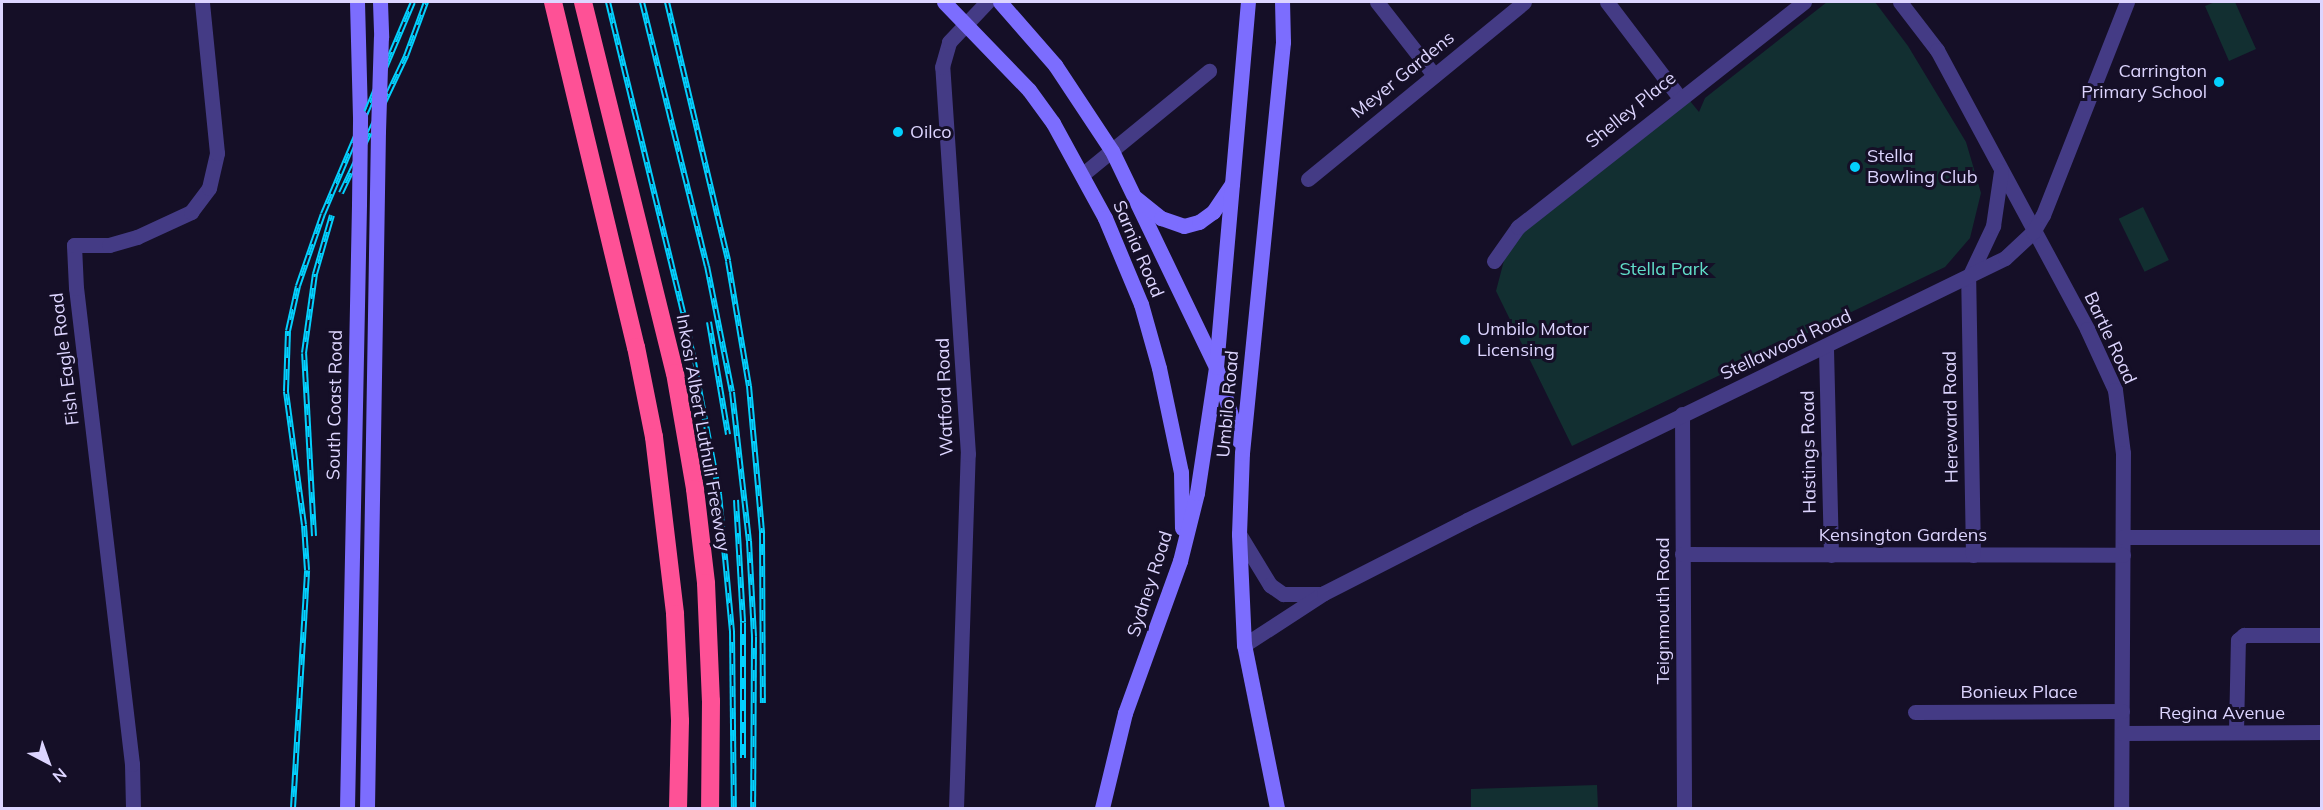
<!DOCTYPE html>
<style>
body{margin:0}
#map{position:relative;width:2323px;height:810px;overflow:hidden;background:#150f27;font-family:Mulish,sans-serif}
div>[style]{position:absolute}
.green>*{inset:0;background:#122f31;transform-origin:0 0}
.street>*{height:15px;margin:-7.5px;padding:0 7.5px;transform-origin:7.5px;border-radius:7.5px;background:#443b85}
.secondary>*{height:15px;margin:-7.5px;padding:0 7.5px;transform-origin:7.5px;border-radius:7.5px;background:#7c6dfe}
.highway>*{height:18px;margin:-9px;padding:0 9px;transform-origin:9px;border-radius:9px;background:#fe5196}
.rail>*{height:6px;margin-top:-3px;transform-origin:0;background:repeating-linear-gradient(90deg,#150f27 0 11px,#03d0fd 0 22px);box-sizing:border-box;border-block:2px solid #03d0fd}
.secondary-bridge>*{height:15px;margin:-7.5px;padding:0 7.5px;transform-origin:7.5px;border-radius:7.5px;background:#7c6dfe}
.dots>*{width:16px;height:16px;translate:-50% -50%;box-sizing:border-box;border:3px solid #150f27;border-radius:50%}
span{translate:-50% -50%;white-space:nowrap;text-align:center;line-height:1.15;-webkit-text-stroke:6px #150f27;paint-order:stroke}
.poi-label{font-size:18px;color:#ddd5ff}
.right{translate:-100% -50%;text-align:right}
.left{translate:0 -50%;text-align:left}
.street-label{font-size:18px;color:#ddd5ff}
.park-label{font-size:18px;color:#61dfca}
.frame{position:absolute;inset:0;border:3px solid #ddd5ff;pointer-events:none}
.north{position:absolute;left:18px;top:732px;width:60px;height:60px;-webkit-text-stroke:4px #150f27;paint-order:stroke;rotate:139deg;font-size:16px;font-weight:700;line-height:24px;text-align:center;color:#ddd5ff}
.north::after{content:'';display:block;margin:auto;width:21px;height:27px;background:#ddd5ff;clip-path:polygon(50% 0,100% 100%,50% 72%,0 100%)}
</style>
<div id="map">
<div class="green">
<div style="clip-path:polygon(1827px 2px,1875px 2px,1908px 46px,1966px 142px,1981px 193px,1970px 238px,1945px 267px,1572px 446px,1496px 291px,1507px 249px,1519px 231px,1690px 101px,1699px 112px,1705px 98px)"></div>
<div style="clip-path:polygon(2215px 2px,2235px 2px,2256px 49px,2229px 61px,2205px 6px)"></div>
<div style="left:2143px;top:207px;width:59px;height:27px;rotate:64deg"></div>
<div style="clip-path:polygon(1597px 785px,1598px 808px,1471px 808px,1471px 789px)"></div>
</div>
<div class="street">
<div style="left:1377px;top:2px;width:93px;rotate:52deg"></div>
<div style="left:1607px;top:2px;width:119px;rotate:52.8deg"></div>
<div style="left:1900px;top:2px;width:61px;rotate:52.4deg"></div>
<div style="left:1937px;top:50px;width:317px;rotate:61.7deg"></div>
<div style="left:2087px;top:329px;width:67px;rotate:65.3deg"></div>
<div style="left:2115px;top:390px;width:64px;rotate:82.8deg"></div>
<div style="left:2123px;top:453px;width:355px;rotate:90.3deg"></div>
<div style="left:1083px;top:174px;width:163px;rotate:-39.3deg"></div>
<div style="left:1308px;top:179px;width:279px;rotate:-39.3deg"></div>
<div style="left:1494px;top:261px;width:42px;rotate:-54.8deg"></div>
<div style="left:1518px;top:227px;width:364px;rotate:-38.2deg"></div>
<div style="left:1826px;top:349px;width:206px;rotate:88.6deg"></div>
<div style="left:1682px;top:414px;width:394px;rotate:89.7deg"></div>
<div style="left:1239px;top:534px;width:60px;rotate:58.7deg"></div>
<div style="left:1270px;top:585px;width:16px;rotate:35deg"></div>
<div style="left:1283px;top:594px;width:38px"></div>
<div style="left:2123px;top:537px;width:199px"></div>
<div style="left:1682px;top:554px;width:441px;rotate:0.1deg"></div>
<div style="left:1973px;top:555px;width:276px;rotate:-91deg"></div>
<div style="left:1968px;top:279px;width:59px;rotate:-64.7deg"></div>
<div style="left:1993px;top:226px;width:56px;rotate:-81.7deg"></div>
<div style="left:1244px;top:645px;width:95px;rotate:-33deg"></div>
<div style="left:1324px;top:593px;width:161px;rotate:-27deg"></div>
<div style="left:1467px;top:520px;width:598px;rotate:-25.97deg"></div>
<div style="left:2005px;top:258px;width:38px;rotate:-43deg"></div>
<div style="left:2033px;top:232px;width:20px;rotate:-60deg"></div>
<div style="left:2043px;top:215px;width:229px;rotate:-68.5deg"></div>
<div style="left:1915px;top:712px;width:207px;rotate:-0.3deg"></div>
<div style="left:2236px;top:732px;width:92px;rotate:-88.8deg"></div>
<div style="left:2238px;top:640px;width:8px;rotate:-40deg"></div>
<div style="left:2244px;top:635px;width:78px"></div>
<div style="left:2122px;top:733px;width:200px;rotate:-0.3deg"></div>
<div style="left:133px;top:808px;width:44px;rotate:-91.3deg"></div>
<div style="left:132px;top:764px;width:479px;rotate:-96.7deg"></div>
<div style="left:76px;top:288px;width:43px;rotate:-92.7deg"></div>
<div style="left:74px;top:245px;width:35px"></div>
<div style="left:109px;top:245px;width:29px;rotate:-16deg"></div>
<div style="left:137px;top:237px;width:60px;rotate:-24.8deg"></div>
<div style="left:191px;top:212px;width:30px;rotate:-53deg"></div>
<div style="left:209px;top:188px;width:36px;rotate:-77deg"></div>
<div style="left:217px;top:153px;width:152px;rotate:-95.7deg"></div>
<div style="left:956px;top:808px;width:354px;rotate:-88.1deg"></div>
<div style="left:968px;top:454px;width:388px;rotate:-93.8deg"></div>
<div style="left:942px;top:67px;width:26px;rotate:-74deg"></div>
<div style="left:949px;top:42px;width:55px;rotate:-46.5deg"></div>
</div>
<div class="secondary">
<div style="left:357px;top:2px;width:115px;rotate:88.5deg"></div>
<div style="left:380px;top:2px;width:35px;rotate:88deg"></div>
<div style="left:944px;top:2px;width:122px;rotate:46deg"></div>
<div style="left:1029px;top:90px;width:41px;rotate:54deg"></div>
<div style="left:1053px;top:123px;width:108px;rotate:61.3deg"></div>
<div style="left:1105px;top:218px;width:93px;rotate:67.3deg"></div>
<div style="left:1141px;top:304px;width:66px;rotate:74.3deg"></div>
<div style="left:1159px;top:368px;width:106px;rotate:78.1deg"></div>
<div style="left:1181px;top:472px;width:56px;rotate:89deg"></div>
<div style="left:1000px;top:2px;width:84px;rotate:48.9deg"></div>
<div style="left:1055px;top:65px;width:103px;rotate:56.5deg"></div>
<div style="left:1112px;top:151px;width:240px;rotate:64.3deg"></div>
<div style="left:1216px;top:367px;width:77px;rotate:72.7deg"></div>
<div style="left:1136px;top:198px;width:32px;rotate:39deg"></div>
<div style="left:1161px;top:218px;width:24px;rotate:19deg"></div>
<div style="left:1184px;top:226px;width:16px;rotate:-15deg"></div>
<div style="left:1199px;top:222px;width:17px;rotate:-36deg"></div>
<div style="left:1213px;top:212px;width:34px;rotate:-56deg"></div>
<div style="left:347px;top:808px;width:604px;rotate:-88.86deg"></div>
<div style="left:367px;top:808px;width:677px;rotate:-89.07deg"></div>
<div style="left:1102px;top:808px;width:98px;rotate:-76.4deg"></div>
<div style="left:1125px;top:713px;width:162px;rotate:-70.1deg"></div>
<div style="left:1180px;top:561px;width:70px;rotate:-76deg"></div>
<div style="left:1197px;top:493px;width:127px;rotate:-81.4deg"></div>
<div style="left:1216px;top:367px;width:366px;rotate:-85deg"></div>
<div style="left:1277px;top:808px;width:166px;rotate:-101.4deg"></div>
<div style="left:1244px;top:645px;width:111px;rotate:-92.6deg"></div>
<div style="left:1239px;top:534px;width:81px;rotate:-87.9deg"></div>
<div style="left:1242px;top:453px;width:413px;rotate:-84.3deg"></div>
<div style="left:1283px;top:42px;width:40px;rotate:-91.4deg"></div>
</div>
<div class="highway">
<div style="left:553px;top:2px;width:355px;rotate:76.5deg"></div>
<div style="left:636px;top:347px;width:92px;rotate:78.7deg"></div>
<div style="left:654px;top:437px;width:178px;rotate:83.2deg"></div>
<div style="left:675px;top:614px;width:107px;rotate:87.3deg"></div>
<div style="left:680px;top:721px;width:87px;rotate:91.3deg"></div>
<div style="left:583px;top:2px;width:382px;rotate:76.1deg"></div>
<div style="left:675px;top:373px;width:118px;rotate:80.2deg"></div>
<div style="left:695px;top:489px;width:95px;rotate:83.3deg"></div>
<div style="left:706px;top:583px;width:118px;rotate:87.6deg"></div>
<div style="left:711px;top:701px;width:107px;rotate:90.5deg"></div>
</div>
<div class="rail">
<div style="left:608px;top:2px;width:344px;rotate:76.4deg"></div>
<div style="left:689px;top:336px;width:161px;rotate:79.2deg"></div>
<div style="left:719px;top:494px;width:138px;rotate:84.6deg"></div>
<div style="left:732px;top:631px;width:177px;rotate:89.4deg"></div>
<div style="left:642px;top:2px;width:272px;rotate:76.2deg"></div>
<div style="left:707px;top:266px;width:128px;rotate:78.8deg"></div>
<div style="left:732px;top:392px;width:150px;rotate:83.5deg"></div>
<div style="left:749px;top:541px;width:96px;rotate:87deg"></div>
<div style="left:754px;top:637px;width:171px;rotate:90.3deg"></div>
<div style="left:667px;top:2px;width:266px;rotate:76.7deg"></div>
<div style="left:728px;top:261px;width:127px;rotate:80.5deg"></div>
<div style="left:749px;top:386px;width:148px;rotate:84.9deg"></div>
<div style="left:762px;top:533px;width:170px;rotate:89.7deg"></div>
<div style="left:341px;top:193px;width:152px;rotate:-64.6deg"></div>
<div style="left:406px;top:56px;width:58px;rotate:-69.7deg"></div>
<div style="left:709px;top:322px;width:114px;rotate:80.4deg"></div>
<div style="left:736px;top:500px;width:123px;rotate:86.7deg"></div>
<div style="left:743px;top:623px;width:135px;rotate:90deg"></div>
<div style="left:314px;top:536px;width:183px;rotate:-93.1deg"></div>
<div style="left:304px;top:353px;width:80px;rotate:-82.1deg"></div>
<div style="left:315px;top:274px;width:61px;rotate:-73.9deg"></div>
<div style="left:293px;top:808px;width:238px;rotate:-86.6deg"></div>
<div style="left:307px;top:570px;width:45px;rotate:-93.8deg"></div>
<div style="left:304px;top:525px;width:135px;rotate:-97.7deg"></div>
<div style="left:286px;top:391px;width:60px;rotate:-88.1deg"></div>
<div style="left:288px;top:331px;width:46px;rotate:-77.5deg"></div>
<div style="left:298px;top:286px;width:76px;rotate:-70.9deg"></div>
<div style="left:323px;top:214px;width:230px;rotate:-67deg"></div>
</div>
<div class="secondary-bridge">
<div style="left:378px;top:131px;width:94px;rotate:-88.2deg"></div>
<div style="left:359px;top:204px;width:87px;rotate:-89.3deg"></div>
</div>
<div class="dots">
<div style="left:2219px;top:82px;background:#03d0fd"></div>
<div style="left:898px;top:132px;background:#03d0fd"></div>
<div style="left:1855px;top:167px;background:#03d0fd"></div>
<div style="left:1465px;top:340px;background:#03d0fd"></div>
</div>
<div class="poi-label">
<span class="right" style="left:2207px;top:82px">Carrington<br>Primary School</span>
<span class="left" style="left:910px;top:132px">Oilco</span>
<span class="left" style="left:1867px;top:167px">Stella<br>Bowling Club</span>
<span class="left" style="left:1477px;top:340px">Umbilo Motor<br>Licensing</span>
</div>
<div class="street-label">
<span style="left:1403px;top:75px;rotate:-39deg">Meyer Gardens</span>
<span style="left:1631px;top:110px;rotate:-39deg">Shelley Place</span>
<span style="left:1138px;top:249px;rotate:67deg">Sarnia Road</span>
<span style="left:2110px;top:338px;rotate:65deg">Bartle Road</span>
<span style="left:1786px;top:345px;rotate:-25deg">Stellawood Road</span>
<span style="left:65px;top:359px;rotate:-97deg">Fish Eagle Road</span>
<span style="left:945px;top:397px;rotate:-92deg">Watford Road</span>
<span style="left:1228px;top:404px;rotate:-85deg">Umbilo Road</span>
<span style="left:335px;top:405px;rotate:-89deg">South Coast Road</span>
<span style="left:1951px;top:417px;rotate:-91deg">Hereward Road</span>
<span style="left:703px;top:433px;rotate:80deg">Inkosi Albert Luthuli Freeway</span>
<span style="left:1809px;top:452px;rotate:-91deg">Hastings Road</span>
<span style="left:1903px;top:535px">Kensington Gardens</span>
<span style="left:1150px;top:584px;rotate:-72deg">Sydney Road</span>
<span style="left:1663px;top:611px;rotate:-90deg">Teignmouth Road</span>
<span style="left:2019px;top:692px">Bonieux Place</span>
<span style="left:2222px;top:713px">Regina Avenue</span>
</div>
<div class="park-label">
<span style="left:1664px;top:269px">Stella Park</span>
</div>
<div class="frame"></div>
<div class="north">N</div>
</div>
